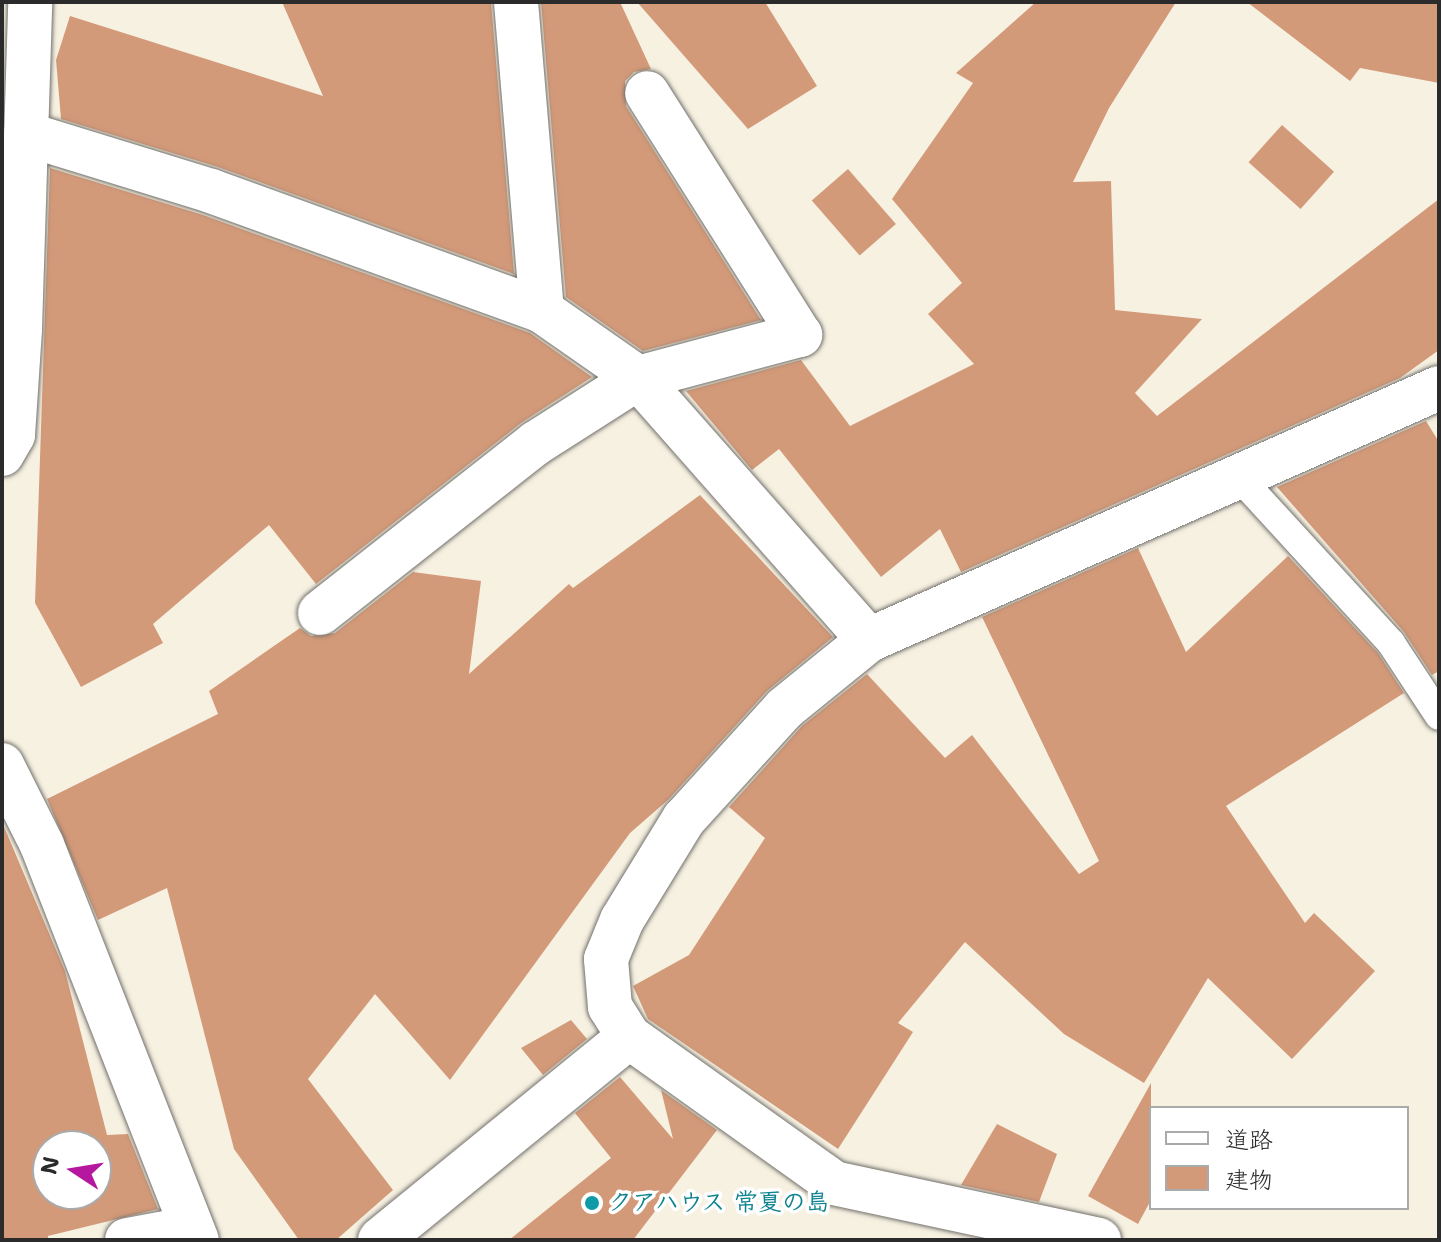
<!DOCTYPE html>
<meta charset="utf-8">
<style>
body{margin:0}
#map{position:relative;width:1441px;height:1242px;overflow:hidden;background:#f7f1e2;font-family:"Shantell Sans","Klee One",sans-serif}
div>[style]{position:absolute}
.building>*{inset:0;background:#d39a79;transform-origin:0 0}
.roads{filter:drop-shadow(0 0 2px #72706b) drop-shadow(0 0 2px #72706b)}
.service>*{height:28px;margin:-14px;padding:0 14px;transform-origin:14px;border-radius:14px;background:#fff}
.minor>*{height:44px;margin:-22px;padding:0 22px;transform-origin:22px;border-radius:22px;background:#fff}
.tertiary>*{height:44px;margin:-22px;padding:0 22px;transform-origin:22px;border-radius:22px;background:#fff}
.dots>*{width:22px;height:22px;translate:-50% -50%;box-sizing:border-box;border:4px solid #fff;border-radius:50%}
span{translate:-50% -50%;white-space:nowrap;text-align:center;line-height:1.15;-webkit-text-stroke:7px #fff;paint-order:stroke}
.culture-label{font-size:24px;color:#0d838f;font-weight:700}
.left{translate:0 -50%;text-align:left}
.frame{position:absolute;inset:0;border:4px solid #2b2b2b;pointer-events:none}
.legend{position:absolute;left:1149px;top:1106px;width:260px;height:104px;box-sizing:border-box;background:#fff;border:2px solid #aaa;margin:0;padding:10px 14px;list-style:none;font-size:24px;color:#2b2b2b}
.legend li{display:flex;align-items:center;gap:16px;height:40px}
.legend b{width:40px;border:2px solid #aaa}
.north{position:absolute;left:32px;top:1130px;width:80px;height:80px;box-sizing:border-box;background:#fff;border:2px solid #aaa;border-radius:50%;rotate:282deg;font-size:22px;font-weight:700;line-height:32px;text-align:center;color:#2b2b2b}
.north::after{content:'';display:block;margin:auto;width:28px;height:36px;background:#b5179e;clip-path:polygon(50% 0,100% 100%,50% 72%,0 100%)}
</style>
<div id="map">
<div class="building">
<div style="clip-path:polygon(282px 2px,491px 2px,514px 274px,218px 167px,61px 119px,56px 60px,70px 16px,323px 96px)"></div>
<div style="clip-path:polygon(541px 2px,620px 2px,651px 69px,634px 72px,625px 81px,626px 106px,761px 320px,643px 351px,566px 297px)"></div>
<div style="clip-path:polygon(637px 2px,765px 2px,817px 86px,748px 129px)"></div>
<div style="clip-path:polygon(1036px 2px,1176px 2px,1109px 108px,1073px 182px,1111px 181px,1115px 310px,1202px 319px,1135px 393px,1157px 416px,1439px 199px,1439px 350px,1400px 378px,961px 572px,940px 529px,881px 577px,779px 449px,752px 470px,686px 391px,801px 360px,850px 426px,974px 364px,928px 314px,962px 283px,892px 199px,973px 83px,956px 73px)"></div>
<div style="clip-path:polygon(1247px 2px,1439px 2px,1439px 83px,1360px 68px,1350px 81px)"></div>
<div style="left:1282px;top:125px;width:70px;height:50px;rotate:42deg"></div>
<div style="clip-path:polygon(50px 168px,203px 215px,530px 333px,592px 377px,521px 423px,316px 584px,269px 525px,153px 624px,163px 643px,81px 687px,35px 603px)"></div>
<div style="left:848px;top:169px;width:73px;height:48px;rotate:49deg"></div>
<div style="clip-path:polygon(1426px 421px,1439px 442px,1439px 671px,1432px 675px,1404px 632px,1277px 487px)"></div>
<div style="clip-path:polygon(700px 495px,833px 637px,767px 691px,669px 799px,630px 833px,450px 1080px,375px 994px,308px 1079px,393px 1190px,336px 1240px,299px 1240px,234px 1149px,167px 888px,98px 920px,47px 799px,218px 714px,209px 691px,300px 628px,311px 636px,335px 633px,413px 572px,481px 581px,469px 674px,569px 584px,573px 588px)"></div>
<div style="clip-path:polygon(1138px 548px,1186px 652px,1288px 556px,1378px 653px,1404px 693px,1226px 806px,1305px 923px,1314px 913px,1375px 971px,1292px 1059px,1208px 978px,1144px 1083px,1064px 1034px,965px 942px,898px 1023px,913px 1032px,838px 1149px,648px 1019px,633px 986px,689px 955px,765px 838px,729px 807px,802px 726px,867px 674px,945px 758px,972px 735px,1079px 874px,1099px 861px,982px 617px)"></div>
<div style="clip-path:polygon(evenodd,2px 822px,65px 971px,107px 1135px,128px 1134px,158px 1209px,48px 1236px,48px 1240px,2px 1240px,2px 822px,48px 1146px,96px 1146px,96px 1194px,48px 1194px,48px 1146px)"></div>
<div style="clip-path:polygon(571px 1020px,587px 1039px,543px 1075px,521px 1048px)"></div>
<div style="clip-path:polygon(620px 1077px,673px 1139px,661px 1090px,717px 1130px,633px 1240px,509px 1240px,611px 1158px,575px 1113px)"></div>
<div style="clip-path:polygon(1151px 1083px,1151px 1200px,1138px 1224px,1088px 1196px)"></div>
<div style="clip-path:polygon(997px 1124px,1057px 1154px,1039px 1202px,961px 1185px)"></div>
</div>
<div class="roads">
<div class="service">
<div style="left:1240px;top:478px;width:224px;rotate:47.5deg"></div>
<div style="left:1391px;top:643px;width:87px;rotate:56.7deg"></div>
</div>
<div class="minor">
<div style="left:516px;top:2px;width:310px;rotate:85.2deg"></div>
<div style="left:542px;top:311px;width:117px;rotate:34.9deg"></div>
<div style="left:638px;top:378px;width:349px;rotate:48.6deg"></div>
<div style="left:26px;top:134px;width:194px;rotate:17.1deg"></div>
<div style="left:211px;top:191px;width:352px;rotate:19.9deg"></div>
<div style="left:2px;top:454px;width:22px;rotate:-60deg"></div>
<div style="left:13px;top:435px;width:106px;rotate:-86.2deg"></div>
<div style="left:20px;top:329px;width:327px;rotate:-88.2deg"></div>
<div style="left:320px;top:613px;width:275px;rotate:-38.2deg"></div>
<div style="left:536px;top:443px;width:121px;rotate:-32.5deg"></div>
<div style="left:638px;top:378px;width:168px;rotate:-14.9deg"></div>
<div style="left:800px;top:335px;width:286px;rotate:-122.3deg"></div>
<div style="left:2px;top:765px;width:89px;rotate:63.4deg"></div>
<div style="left:42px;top:845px;width:424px;rotate:68.6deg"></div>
<div style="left:127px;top:1240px;width:65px;rotate:-10.6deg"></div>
<div style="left:1099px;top:1240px;width:271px;rotate:-167.9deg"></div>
<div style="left:834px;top:1183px;width:252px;rotate:-144.5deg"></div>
<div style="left:629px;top:1037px;width:36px;rotate:-122deg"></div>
<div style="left:610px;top:1007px;width:48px;rotate:-94.8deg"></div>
<div style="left:606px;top:959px;width:42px;rotate:-67.7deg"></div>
<div style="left:622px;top:920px;width:119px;rotate:-58.5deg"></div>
<div style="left:684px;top:819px;width:150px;rotate:-47.7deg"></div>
<div style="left:785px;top:708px;width:108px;rotate:-39deg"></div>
<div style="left:869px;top:640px;width:623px;rotate:-23.85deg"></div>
</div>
<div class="tertiary">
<div style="left:380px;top:1240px;width:321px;rotate:-39.2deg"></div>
</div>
</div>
<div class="dots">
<div style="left:592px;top:1203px;background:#0f9aa8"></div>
</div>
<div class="culture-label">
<span class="left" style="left:608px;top:1203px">クアハウス 常夏の島</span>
</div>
<div class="frame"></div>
<ul class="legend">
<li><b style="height:10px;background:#fff"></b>道路</li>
<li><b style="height:22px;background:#d39a79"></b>建物</li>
</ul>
<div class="north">N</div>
</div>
